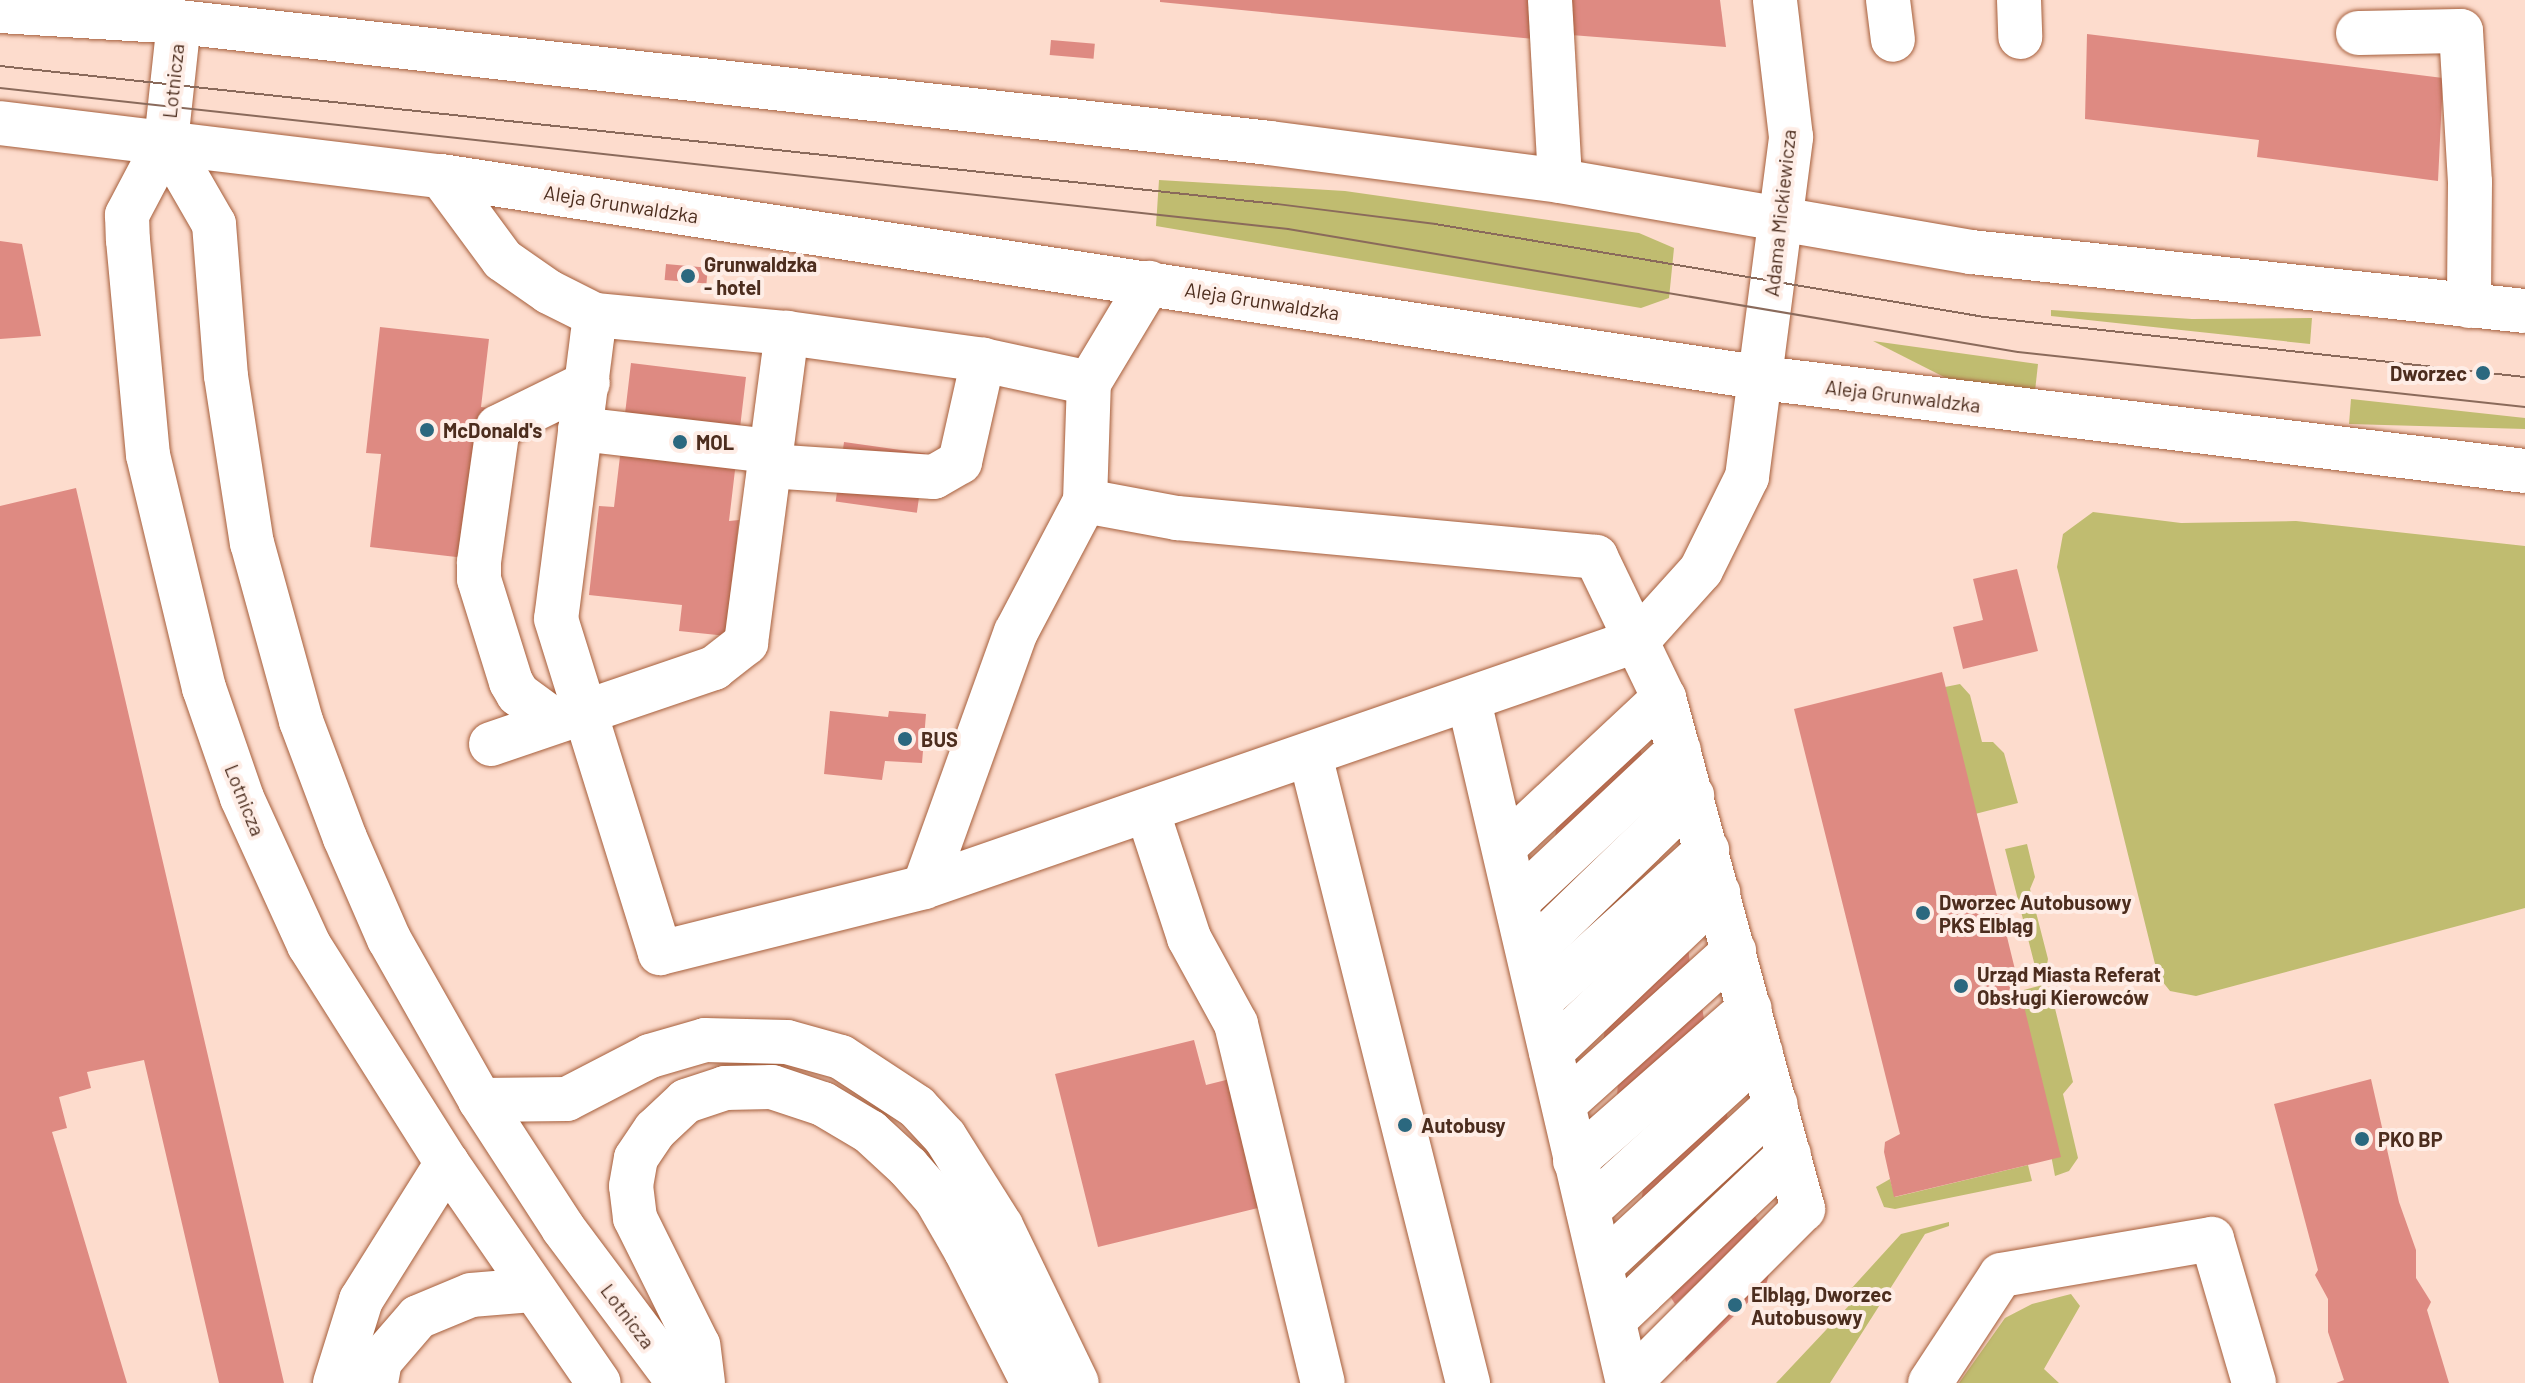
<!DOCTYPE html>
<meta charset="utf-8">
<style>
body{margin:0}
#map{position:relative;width:2525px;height:1383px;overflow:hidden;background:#fddccd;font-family:Barlow,sans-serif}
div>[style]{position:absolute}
.green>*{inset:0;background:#c0bc70}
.building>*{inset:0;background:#de8a82;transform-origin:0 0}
.roads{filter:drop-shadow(0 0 2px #a65f3c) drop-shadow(0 0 2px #a65f3c)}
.minor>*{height:44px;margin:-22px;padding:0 22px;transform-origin:22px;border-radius:22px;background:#fff}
.major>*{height:44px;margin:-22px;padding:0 22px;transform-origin:22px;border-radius:22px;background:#fff}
.tram>*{height:2px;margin:-1px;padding:0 1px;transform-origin:1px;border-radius:1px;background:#8a6a5b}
.dots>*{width:22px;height:22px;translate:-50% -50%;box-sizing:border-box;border:4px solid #feede6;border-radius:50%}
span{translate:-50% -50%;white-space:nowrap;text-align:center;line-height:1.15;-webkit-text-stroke:8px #feede6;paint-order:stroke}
.street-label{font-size:20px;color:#4c2d1e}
.poi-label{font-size:20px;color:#4c2d1e;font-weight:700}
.left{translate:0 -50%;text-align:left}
.right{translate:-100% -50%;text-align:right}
</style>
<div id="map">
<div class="green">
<div style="clip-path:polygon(1159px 180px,1345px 191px,1639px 233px,1674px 248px,1669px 298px,1641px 308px,1156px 226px)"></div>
<div style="clip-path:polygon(2051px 310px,2192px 319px,2312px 318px,2310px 344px,2051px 316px)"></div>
<div style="clip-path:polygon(1873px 341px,2038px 364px,2035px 391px,1946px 378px)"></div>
<div style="clip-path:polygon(2351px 399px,2525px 418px,2525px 429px,2349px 424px)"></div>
<div style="clip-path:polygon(2093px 512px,2181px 523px,2296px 521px,2525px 546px,2525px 908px,2196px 996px,2170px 991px,2158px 976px,2057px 567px,2063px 534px)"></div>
<div style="clip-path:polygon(1960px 684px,1970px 695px,1982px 742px,1993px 742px,2004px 753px,2018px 803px,1975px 814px,1945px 687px)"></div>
<div style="clip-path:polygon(2027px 844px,2035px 877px,2030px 889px,2048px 959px,2046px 970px,2037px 974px,2005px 849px)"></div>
<div style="clip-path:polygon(2043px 985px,2051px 992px,2073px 1082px,2063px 1094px,2078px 1158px,2069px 1171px,2055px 1176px,2020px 991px)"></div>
<div style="clip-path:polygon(2028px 1165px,2032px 1181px,1895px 1209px,1884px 1207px,1876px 1187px,1890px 1179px,1895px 1197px)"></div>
<div style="clip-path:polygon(1949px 1222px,1949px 1226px,1925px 1234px,1830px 1383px,1776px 1383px,1857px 1297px,1850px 1290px,1901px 1234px)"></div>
<div style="clip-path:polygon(2071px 1294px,2080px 1306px,2044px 1369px,2059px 1383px,1959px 1383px,2005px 1318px,2032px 1304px)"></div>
</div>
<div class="building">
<div style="clip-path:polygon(1160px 0,1539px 0,1543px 40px,1160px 2px)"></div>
<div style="clip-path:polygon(1567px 0,1720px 0,1726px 47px,1571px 35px)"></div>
<div style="clip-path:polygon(2087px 34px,2443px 78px,2438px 181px,2257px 157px,2259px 140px,2085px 119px)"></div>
<div style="left:1051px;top:40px;width:44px;height:15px;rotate:5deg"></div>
<div style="clip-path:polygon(0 241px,22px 244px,41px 336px,0 339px)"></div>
<div style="left:666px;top:264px;width:42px;height:16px;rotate:5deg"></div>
<div style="clip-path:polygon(380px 327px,489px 339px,481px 407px,488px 408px,465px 558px,370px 547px,381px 454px,366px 453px)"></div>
<div style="clip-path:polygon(631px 363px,746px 377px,729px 521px,739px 520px,727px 636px,679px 631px,682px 605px,589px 595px,599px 506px,614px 507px)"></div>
<div style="left:844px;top:442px;width:82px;height:60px;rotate:8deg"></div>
<div style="clip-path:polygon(76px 488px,284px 1383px,219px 1383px,144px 1060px,87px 1072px,91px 1088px,59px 1097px,67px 1128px,52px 1132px,127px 1383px,0 1383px,0 506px)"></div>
<div style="clip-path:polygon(2017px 569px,2038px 651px,1963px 669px,1953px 627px,1983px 620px,1973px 579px)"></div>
<div style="clip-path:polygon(1942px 672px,2061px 1157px,1894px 1197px,1884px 1152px,1885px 1142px,1900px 1134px,1794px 709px)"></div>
<div style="clip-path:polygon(830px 711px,888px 717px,889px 711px,926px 714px,922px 763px,885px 761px,882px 780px,824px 774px)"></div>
<div style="clip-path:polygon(1639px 746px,1642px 755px,1555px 842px,1556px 826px)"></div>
<div style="clip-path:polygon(1688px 946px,1690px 965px,1603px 1043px,1605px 1026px)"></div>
<div style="clip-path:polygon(1701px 1001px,1704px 1019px,1617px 1097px,1618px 1081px)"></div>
<div style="clip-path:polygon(1194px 1040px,1206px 1085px,1230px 1079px,1262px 1207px,1098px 1247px,1055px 1074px)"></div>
<div style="clip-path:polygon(2371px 1079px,2399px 1202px,2416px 1250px,2416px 1278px,2431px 1302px,2427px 1310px,2449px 1383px,2336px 1383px,2344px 1380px,2328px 1332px,2328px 1299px,2315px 1275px,2318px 1270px,2274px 1104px)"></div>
<div style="clip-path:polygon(1726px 1108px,1729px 1127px,1641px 1205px,1643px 1188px)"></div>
<div style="clip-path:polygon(1739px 1159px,1742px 1178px,1654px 1256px,1656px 1239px)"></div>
<div style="clip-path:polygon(1751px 1211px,1759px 1222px,1756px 1231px,1675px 1304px,1668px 1293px)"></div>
<div style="clip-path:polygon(1771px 1267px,1766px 1285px,1686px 1362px,1684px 1355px)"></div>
</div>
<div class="roads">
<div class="minor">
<div style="left:1550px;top:0;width:181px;rotate:86.8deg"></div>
<div style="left:1888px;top:0;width:40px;rotate:82.9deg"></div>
<div style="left:2019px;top:0;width:37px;rotate:88deg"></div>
<div style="left:179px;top:22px;width:120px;rotate:96.2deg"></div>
<div style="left:166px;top:141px;width:84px;rotate:117.8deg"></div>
<div style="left:127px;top:215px;width:25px;rotate:88deg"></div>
<div style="left:128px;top:240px;width:216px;rotate:84.7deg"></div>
<div style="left:148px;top:455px;width:240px;rotate:76.5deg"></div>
<div style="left:204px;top:688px;width:116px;rotate:70.9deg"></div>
<div style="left:242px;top:798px;width:162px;rotate:65.5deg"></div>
<div style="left:309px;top:945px;width:258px;rotate:57.7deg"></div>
<div style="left:447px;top:1163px;width:267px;rotate:55.4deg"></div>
<div style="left:2358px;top:33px;width:103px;rotate:-1.1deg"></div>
<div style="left:2461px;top:31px;width:151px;rotate:86.6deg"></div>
<div style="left:2470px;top:182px;width:124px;rotate:90.5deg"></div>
<div style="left:166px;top:141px;width:96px;rotate:60deg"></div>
<div style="left:214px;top:224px;width:152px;rotate:85.5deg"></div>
<div style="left:226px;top:376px;width:169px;rotate:81.2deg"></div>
<div style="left:252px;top:543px;width:185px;rotate:74.6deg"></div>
<div style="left:301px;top:721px;width:125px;rotate:69.4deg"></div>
<div style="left:345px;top:838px;width:110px;rotate:66.5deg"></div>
<div style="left:389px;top:939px;width:185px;rotate:60.5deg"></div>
<div style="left:480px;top:1100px;width:153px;rotate:57deg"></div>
<div style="left:563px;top:1228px;width:194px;rotate:53.2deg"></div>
<div style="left:441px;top:176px;width:104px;rotate:53.6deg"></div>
<div style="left:503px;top:260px;width:56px;rotate:34.8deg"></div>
<div style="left:549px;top:292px;width:51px;rotate:26.6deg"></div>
<div style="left:595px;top:315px;width:193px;rotate:5.4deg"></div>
<div style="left:787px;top:333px;width:198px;rotate:7.8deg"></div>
<div style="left:983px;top:360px;width:108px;rotate:12.2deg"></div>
<div style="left:1089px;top:383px;width:117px;rotate:-59deg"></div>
<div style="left:595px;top:315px;width:306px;rotate:97.3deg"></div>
<div style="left:556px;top:619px;width:350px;rotate:72.7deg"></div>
<div style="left:660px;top:953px;width:272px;rotate:-14deg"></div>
<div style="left:924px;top:887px;width:271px;rotate:-70.2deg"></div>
<div style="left:1016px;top:632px;width:148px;rotate:-62.2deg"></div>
<div style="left:1085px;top:501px;width:118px;rotate:-88.1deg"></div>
<div style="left:580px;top:429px;width:192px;rotate:6.6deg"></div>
<div style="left:769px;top:466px;width:165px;rotate:3.8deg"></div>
<div style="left:934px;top:477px;width:30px;rotate:-30deg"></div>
<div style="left:960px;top:462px;width:105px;rotate:-77.3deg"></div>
<div style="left:1085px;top:501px;width:94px;rotate:10.5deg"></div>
<div style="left:1177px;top:518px;width:421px;rotate:5.3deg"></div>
<div style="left:1596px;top:557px;width:157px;rotate:64.3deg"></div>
<div style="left:1664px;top:698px;width:530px;rotate:74.78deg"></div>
<div style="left:1803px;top:1209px;width:246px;rotate:135deg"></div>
<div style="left:1469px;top:701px;width:700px;rotate:76.88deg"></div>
<div style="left:555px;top:721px;width:46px;rotate:-143.9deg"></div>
<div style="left:518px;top:694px;width:14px;rotate:-120deg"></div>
<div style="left:511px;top:682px;width:108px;rotate:-107.3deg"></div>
<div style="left:479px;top:579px;width:17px;rotate:-90deg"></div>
<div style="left:479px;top:562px;width:136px;rotate:-82deg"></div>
<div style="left:498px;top:427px;width:100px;rotate:-26.1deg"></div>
<div style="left:491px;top:744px;width:236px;rotate:-18.8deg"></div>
<div style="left:714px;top:668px;width:41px;rotate:-38deg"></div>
<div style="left:746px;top:643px;width:313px;rotate:-82.5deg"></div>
<div style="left:1310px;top:755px;width:648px;rotate:75.88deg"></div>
<div style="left:1148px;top:813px;width:132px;rotate:71.8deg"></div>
<div style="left:1189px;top:938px;width:98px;rotate:61.3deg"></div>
<div style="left:1236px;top:1024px;width:369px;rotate:76.4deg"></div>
<div style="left:1504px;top:847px;width:219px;rotate:-43deg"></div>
<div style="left:924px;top:887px;width:756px;rotate:-19.08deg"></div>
<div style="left:1638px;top:640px;width:94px;rotate:-48deg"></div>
<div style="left:1701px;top:570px;width:104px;rotate:-63.7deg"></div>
<div style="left:1747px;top:477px;width:343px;rotate:-82.6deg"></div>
<div style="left:1791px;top:137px;width:138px;rotate:-96.7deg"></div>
<div style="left:1517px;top:902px;width:222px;rotate:-43.2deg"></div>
<div style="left:1530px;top:953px;width:226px;rotate:-44.1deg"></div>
<div style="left:1541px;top:1000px;width:224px;rotate:-42.1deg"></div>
<div style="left:1551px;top:1052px;width:231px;rotate:-43.6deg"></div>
<div style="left:480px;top:1100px;width:87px;rotate:-0.7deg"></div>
<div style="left:567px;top:1099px;width:93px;rotate:-27.4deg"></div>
<div style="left:650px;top:1056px;width:57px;rotate:-16.2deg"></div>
<div style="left:705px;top:1040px;width:82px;rotate:1.4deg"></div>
<div style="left:787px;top:1042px;width:56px;rotate:15.5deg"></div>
<div style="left:841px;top:1057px;width:91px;rotate:33.3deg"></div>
<div style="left:917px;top:1107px;width:41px;rotate:47deg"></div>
<div style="left:945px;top:1137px;width:105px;rotate:57.8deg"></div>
<div style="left:1001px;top:1226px;width:174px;rotate:64.2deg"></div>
<div style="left:1564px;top:1104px;width:229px;rotate:-42deg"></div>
<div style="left:1575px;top:1161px;width:232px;rotate:-41.2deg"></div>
<div style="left:1588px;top:1210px;width:234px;rotate:-42.4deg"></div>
<div style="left:1601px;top:1266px;width:238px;rotate:-42.8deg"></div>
<div style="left:1614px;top:1320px;width:241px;rotate:-43.5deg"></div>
<div style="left:335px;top:1383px;width:87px;rotate:-72.6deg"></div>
<div style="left:361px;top:1300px;width:162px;rotate:-57.9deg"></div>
<div style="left:376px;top:1383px;width:22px;rotate:-80deg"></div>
<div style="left:380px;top:1361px;width:58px;rotate:-49.2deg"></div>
<div style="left:418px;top:1317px;width:57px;rotate:-22.5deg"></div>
<div style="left:471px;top:1295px;width:61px;rotate:-4.7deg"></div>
<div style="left:703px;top:1383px;width:38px;rotate:-97deg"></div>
<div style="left:698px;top:1345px;width:142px;rotate:-116.4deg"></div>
<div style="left:635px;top:1218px;width:32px;rotate:-97deg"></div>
<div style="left:631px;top:1186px;width:28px;rotate:-80deg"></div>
<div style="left:636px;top:1158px;width:34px;rotate:-56deg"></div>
<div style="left:655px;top:1130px;width:42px;rotate:-43.1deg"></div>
<div style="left:686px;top:1101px;width:41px;rotate:-18.4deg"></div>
<div style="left:725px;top:1088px;width:47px;rotate:-1.2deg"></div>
<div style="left:772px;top:1087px;width:54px;rotate:18.4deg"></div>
<div style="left:823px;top:1104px;width:55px;rotate:30.8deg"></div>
<div style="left:870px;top:1132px;width:52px;rotate:42.6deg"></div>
<div style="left:908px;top:1167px;width:43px;rotate:48.8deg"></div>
<div style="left:936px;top:1199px;width:60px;rotate:60deg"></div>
<div style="left:966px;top:1251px;width:148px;rotate:63.1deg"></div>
<div style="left:1930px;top:1383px;width:129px;rotate:-56.7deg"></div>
<div style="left:2001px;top:1275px;width:214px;rotate:-9.7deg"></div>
<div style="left:2212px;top:1239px;width:150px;rotate:73.7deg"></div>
</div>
<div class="major">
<div style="left:0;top:11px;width:179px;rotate:3.5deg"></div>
<div style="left:179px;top:22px;width:1097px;rotate:6.33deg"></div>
<div style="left:1269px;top:143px;width:293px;rotate:7.4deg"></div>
<div style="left:1560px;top:181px;width:417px;rotate:9.8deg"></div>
<div style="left:1971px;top:252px;width:557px;rotate:6.08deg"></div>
<div style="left:0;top:123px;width:444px;rotate:6.9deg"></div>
<div style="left:441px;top:176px;width:1336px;rotate:8.69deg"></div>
<div style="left:1762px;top:378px;width:769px;rotate:6.95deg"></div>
</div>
</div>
<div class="tram">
<div style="left:0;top:66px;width:1284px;rotate:6.17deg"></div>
<div style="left:1277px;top:204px;width:159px;rotate:7.2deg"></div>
<div style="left:1435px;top:224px;width:557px;rotate:9.61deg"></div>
<div style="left:1984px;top:317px;width:544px;rotate:6.33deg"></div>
<div style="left:0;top:88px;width:1296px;rotate:6.25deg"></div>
<div style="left:1288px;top:229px;width:740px;rotate:9.56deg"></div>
<div style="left:2018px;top:352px;width:510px;rotate:6.19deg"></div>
</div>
<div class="dots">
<div style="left:688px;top:276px;background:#2b687f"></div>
<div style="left:2483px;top:373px;background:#2b687f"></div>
<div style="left:427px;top:430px;background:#2b687f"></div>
<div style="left:680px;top:442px;background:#2b687f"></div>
<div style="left:905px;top:739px;background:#2b687f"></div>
<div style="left:1923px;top:913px;background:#2b687f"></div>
<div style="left:1961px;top:986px;background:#2b687f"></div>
<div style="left:1405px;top:1125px;background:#2b687f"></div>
<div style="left:2362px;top:1139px;background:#2b687f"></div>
<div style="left:1735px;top:1305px;background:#2b687f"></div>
</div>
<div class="street-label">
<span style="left:173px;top:81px;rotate:-84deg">Lotnicza</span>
<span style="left:621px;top:204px;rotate:9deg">Aleja Grunwaldzka</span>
<span style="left:1780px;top:213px;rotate:-84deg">Adama Mickiewicza</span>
<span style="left:1262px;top:301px;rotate:9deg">Aleja Grunwaldzka</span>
<span style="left:1903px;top:396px;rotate:7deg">Aleja Grunwaldzka</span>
<span style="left:245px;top:800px;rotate:68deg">Lotnicza</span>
<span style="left:628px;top:1316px;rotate:53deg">Lotnicza</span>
</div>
<div class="poi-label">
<span class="left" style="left:704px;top:276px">Grunwaldzka<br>- hotel</span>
<span class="right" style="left:2467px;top:373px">Dworzec</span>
<span class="left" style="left:443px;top:430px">McDonald's</span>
<span class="left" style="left:696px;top:442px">MOL</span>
<span class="left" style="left:921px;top:739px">BUS</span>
<span class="left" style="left:1939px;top:914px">Dworzec Autobusowy<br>PKS Elbląg</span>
<span class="left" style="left:1977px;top:986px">Urząd Miasta Referat<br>Obsługi Kierowców</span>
<span class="left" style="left:1421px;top:1125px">Autobusy</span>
<span class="left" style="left:2378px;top:1139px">PKO BP</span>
<span class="left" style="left:1751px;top:1306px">Elbląg, Dworzec<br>Autobusowy</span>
</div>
</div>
